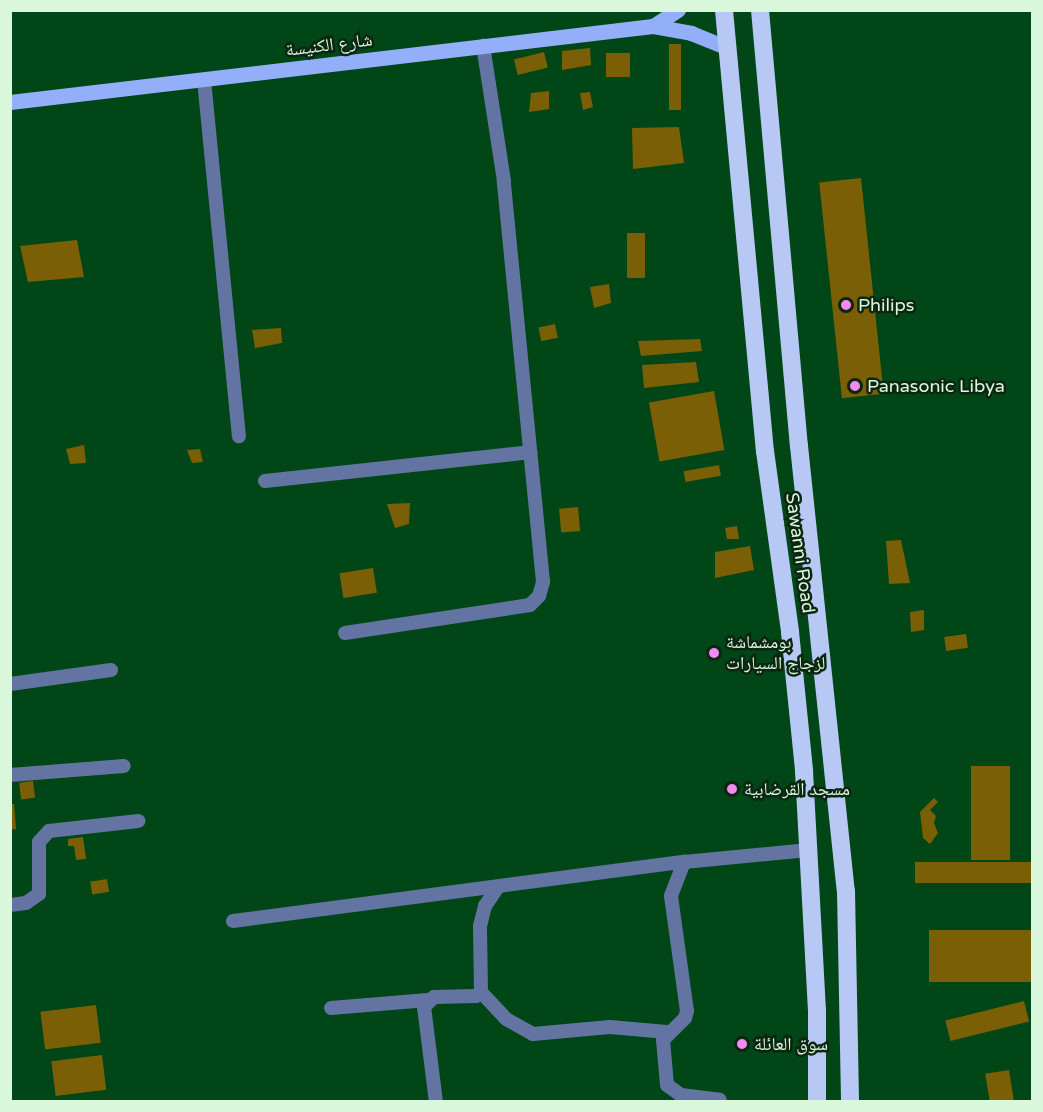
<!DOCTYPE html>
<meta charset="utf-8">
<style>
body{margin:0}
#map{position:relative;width:1043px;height:1112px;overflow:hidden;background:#004617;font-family:"Varela Round","Noto Naskh Arabic",sans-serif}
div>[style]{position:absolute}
.building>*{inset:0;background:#7a5f06;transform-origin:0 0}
.minor>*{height:14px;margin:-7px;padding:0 7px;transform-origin:7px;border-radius:7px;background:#6374a2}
.major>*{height:15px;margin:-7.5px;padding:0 7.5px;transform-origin:7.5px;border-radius:7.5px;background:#94aff9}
.highway>*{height:18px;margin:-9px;padding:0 9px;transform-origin:9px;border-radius:9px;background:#b7c8f5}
.dots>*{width:16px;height:16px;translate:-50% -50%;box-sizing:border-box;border:3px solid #0d2612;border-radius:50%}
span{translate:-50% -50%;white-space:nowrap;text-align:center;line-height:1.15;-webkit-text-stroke:5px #0d2612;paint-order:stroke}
.street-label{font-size:18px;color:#d8f7db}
.poi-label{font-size:18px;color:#d8f7db}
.left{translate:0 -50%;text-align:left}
.frame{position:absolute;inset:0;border:12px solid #d8f7db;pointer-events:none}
</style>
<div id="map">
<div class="building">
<div style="left:669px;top:44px;width:12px;height:66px"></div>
<div style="clip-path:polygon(590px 48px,591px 65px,562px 70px,562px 51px)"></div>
<div style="left:544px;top:52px;width:16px;height:31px;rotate:76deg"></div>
<div style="left:630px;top:53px;width:24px;height:24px;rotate:90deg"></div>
<div style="clip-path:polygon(549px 91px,549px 109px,529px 112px,531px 93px)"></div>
<div style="clip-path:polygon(590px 92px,593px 107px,583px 110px,580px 93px)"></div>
<div style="clip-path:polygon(679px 127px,684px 163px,633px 169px,632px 128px)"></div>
<div style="left:861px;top:178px;width:217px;height:42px;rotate:84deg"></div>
<div style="left:645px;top:233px;width:45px;height:18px;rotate:90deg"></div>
<div style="clip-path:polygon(77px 240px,84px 277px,28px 282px,20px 246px)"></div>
<div style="clip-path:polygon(609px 284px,611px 303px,594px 308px,590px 287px)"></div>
<div style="left:555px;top:324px;width:14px;height:17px;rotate:78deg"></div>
<div style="clip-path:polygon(281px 328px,282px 343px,255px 348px,252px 330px)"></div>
<div style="clip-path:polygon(700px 339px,702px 351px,641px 356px,638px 341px)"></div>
<div style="clip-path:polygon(696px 362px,699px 382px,644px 388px,642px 365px)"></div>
<div style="left:714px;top:391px;width:60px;height:66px;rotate:80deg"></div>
<div style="clip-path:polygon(84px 445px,86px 463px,70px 464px,66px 449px)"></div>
<div style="clip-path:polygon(200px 449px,203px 462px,192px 463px,187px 450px)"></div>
<div style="left:719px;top:465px;width:11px;height:36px;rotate:80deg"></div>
<div style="clip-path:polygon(410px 503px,409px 524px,395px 528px,387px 504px)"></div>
<div style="left:578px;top:507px;width:24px;height:19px;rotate:85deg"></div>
<div style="clip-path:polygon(737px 526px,739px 539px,727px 539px,725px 528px)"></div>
<div style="clip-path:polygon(901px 540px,910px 583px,889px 584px,886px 541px)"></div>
<div style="clip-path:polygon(750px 546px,754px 570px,715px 578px,715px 552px)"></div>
<div style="left:373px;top:568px;width:25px;height:34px;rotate:81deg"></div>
<div style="clip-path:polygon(924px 610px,924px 630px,911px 632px,910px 612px)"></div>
<div style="left:966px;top:634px;width:14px;height:22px;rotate:82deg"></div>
<div style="left:971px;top:766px;width:39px;height:94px"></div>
<div style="left:33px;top:781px;width:17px;height:14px;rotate:83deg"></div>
<div style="clip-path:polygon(934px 798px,938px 802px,930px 810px,936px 816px,934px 823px,938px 833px,930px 844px,923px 838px,920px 812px)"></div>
<div style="clip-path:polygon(10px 804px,14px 804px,16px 829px,10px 830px)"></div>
<div style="clip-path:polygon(83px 837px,86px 859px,76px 860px,74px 846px,68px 846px,68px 839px)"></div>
<div style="left:1032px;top:862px;width:21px;height:117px;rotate:90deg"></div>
<div style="left:107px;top:879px;width:13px;height:17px;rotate:81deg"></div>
<div style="left:1032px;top:930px;width:52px;height:103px;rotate:90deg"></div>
<div style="left:1024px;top:1001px;width:21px;height:81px;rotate:76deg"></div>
<div style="left:96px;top:1005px;width:38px;height:56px;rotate:83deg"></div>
<div style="left:102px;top:1055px;width:35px;height:51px;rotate:83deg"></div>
<div style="left:1009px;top:1070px;width:32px;height:24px;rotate:81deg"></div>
</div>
<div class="minor">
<div style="left:204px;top:80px;width:358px;rotate:84.4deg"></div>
<div style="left:265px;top:481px;width:267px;rotate:-6.2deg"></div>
<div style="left:345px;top:633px;width:187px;rotate:-8.6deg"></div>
<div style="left:530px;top:605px;width:13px;rotate:-45deg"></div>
<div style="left:539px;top:596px;width:15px;rotate:-74deg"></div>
<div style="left:543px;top:582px;width:403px;rotate:-95.6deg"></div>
<div style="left:504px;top:181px;width:137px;rotate:-98.8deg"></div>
<div style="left:10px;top:684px;width:102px;rotate:-7.9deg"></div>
<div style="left:10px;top:775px;width:114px;rotate:-4.5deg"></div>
<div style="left:684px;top:862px;width:36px;rotate:111deg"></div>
<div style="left:671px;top:896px;width:116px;rotate:82.1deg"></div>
<div style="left:687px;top:1011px;width:7px;rotate:106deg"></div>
<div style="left:685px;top:1018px;width:31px;rotate:135deg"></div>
<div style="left:663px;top:1040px;width:45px;rotate:84.9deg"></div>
<div style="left:667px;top:1085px;width:17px;rotate:36deg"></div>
<div style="left:681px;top:1095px;width:39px;rotate:7deg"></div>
<div style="left:10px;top:905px;width:16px;rotate:-7deg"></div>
<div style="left:26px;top:903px;width:16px;rotate:-35deg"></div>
<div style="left:39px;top:894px;width:52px;rotate:-90deg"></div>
<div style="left:39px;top:842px;width:15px;rotate:-48deg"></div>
<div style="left:49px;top:831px;width:90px;rotate:-6.4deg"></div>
<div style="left:233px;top:921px;width:455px;rotate:-7.5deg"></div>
<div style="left:684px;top:862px;width:125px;rotate:-5.5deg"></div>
<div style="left:481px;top:992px;width:37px;rotate:47deg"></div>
<div style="left:506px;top:1019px;width:31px;rotate:29deg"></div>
<div style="left:533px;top:1034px;width:77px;rotate:-5.2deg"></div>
<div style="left:610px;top:1027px;width:57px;rotate:5deg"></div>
<div style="left:331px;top:1008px;width:97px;rotate:-4.7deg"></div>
<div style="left:436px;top:1102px;width:96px;rotate:-97.2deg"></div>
<div style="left:424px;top:1007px;width:14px;rotate:-45deg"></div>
<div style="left:434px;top:997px;width:42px;rotate:-1.4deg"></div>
<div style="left:476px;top:996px;width:6px;rotate:-39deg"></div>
<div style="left:481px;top:992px;width:66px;rotate:-90.9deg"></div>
<div style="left:480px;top:926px;width:21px;rotate:-76deg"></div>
<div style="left:485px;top:906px;width:22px;rotate:-56deg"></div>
</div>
<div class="major">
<div style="left:653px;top:26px;width:30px;rotate:-33deg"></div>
<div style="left:10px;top:102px;width:647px;rotate:-6.74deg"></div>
<div style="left:653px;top:26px;width:39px;rotate:10deg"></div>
<div style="left:691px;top:33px;width:37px;rotate:22deg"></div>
</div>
<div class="highway">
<div style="left:724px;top:10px;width:443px;rotate:84.7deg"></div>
<div style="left:765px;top:451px;width:183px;rotate:82.1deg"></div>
<div style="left:790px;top:632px;width:140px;rotate:84.2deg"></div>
<div style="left:804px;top:771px;width:239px;rotate:86.9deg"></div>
<div style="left:817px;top:1010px;width:92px;rotate:90deg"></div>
<div style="left:760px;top:10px;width:438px;rotate:84.9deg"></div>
<div style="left:799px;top:446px;width:447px;rotate:84deg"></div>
<div style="left:846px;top:891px;width:211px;rotate:88.9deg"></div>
</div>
<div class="dots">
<div style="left:846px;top:305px;background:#f489f0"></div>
<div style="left:855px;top:386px;background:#f489f0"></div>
<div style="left:714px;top:653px;background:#f489f0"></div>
<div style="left:732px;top:789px;background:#f489f0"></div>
<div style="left:742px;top:1044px;background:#f489f0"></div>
</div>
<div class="street-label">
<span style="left:329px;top:45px;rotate:-7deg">شارع الكنيسة</span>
<span style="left:800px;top:553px;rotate:82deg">Sawanni Road</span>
</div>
<div class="poi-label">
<span class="left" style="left:858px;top:305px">Philips</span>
<span class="left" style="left:867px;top:386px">Panasonic Libya</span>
<span class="left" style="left:726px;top:653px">بومشماشة<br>لزجاج السيارات</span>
<span class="left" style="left:744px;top:789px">مسجد القرضابية</span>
<span class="left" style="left:754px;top:1044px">سوق العائلة</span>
</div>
<div class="frame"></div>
</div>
